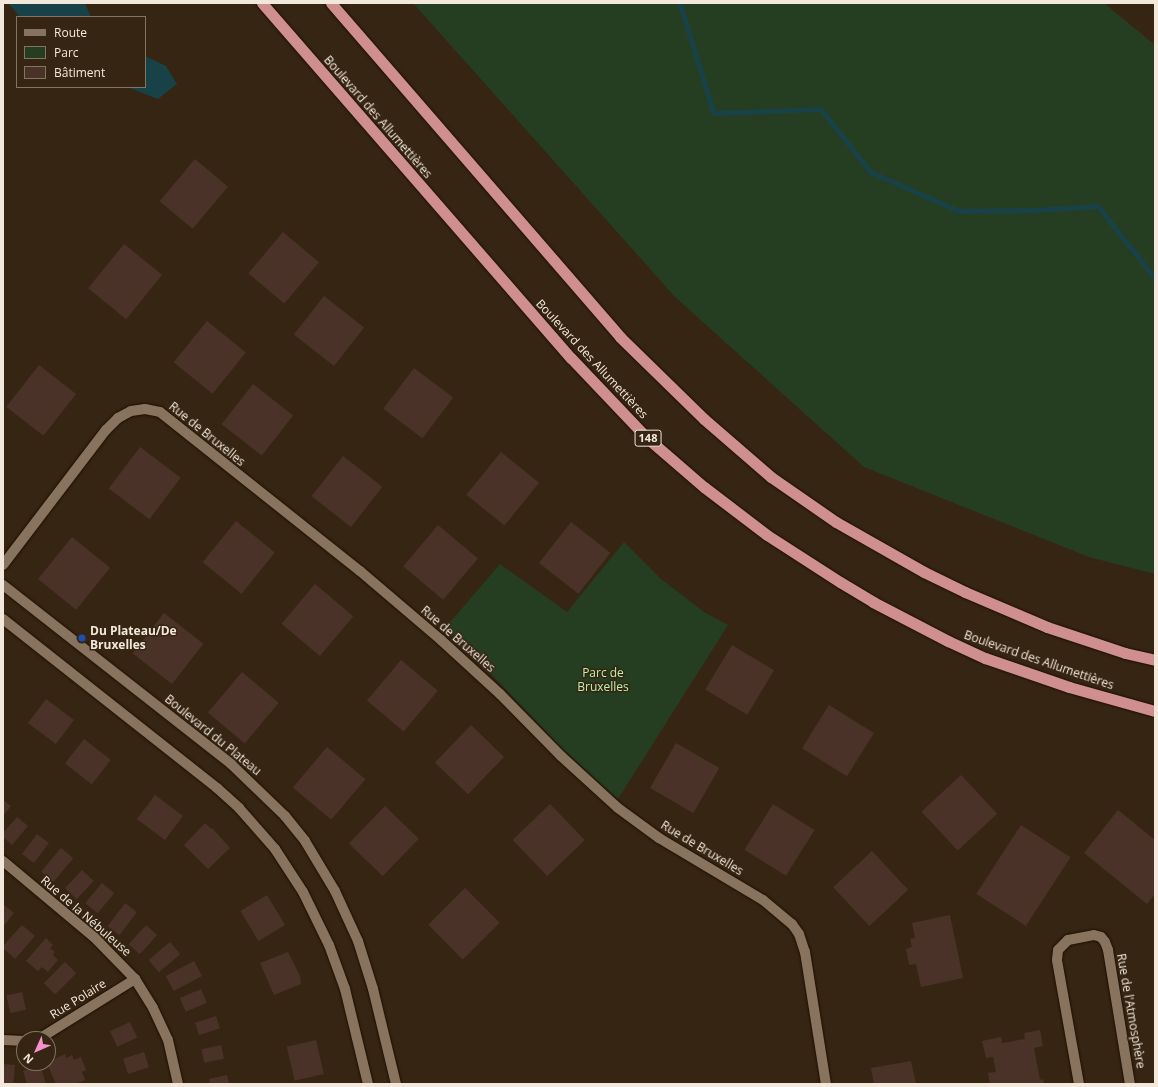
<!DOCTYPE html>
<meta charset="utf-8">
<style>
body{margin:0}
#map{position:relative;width:1158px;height:1087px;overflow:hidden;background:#362512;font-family:"Open Sans",sans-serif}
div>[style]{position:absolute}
.green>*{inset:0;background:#253e22}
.water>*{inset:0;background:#184247}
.stream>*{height:4.5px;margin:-2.25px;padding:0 2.25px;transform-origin:2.25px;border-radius:2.25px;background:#184247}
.building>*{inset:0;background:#4b3228;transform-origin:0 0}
.roads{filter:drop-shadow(0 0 1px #1d0e00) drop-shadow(0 0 1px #1d0e00)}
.minor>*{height:10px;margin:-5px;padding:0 5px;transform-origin:5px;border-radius:5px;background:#87735e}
.secondary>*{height:10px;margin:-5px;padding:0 5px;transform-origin:5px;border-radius:5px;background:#87735e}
.trunk>*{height:11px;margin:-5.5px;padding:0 5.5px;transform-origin:5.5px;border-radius:5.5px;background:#d08f8f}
.dots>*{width:11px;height:11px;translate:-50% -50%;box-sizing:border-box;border:2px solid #362512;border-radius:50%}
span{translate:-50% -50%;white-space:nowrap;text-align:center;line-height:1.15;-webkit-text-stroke:3px #362512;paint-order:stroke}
.shield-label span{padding:1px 3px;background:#362512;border:1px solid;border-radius:3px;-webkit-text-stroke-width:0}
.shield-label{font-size:11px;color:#f3e8dc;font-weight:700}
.street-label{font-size:12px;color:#f3e8dc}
.poi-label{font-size:12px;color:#f3e8dc;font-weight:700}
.left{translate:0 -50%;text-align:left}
.park-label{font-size:12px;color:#b7f2af}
.frame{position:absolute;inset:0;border:4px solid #f3e8dc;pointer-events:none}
.legend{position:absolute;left:16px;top:16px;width:130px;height:72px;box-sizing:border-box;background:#362512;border:1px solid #827363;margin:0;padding:5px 7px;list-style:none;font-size:12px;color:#f3e8dc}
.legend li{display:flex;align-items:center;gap:8px;height:20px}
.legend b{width:20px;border:1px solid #827363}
.north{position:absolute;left:16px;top:1031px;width:40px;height:40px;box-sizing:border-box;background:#362512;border:1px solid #827363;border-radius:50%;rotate:225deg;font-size:11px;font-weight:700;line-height:16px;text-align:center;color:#f3e8dc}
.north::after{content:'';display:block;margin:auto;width:14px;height:18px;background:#f790cf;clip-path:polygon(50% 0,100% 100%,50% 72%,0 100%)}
</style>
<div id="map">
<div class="green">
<div style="clip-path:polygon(413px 3px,1104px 3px,1155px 45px,1155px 574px,1089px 557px,864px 467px,675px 297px)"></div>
<div style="clip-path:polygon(624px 542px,661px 579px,704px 612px,728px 625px,618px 799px,564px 750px,446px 627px,500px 564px,567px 612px)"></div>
</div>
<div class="water">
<div style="clip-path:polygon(8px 3px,85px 3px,91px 17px,20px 17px)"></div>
<div style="clip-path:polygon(145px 56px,166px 66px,177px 84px,158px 99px,127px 87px,145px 87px)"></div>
</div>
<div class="stream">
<div style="left:680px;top:3px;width:115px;rotate:72.8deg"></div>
<div style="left:714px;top:113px;width:107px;rotate:-2.1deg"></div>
<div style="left:821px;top:109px;width:80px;rotate:51.6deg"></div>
<div style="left:871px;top:172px;width:96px;rotate:23.9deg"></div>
<div style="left:959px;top:211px;width:76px;rotate:-0.8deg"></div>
<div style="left:1035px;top:210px;width:63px;rotate:-3.6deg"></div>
<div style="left:1098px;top:206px;width:92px;rotate:51.6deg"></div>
</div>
<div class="building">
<div style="left:195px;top:159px;width:43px;height:55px;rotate:40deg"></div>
<div style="left:283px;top:232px;width:47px;height:54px;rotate:40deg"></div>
<div style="left:124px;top:244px;width:49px;height:57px;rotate:39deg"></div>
<div style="left:324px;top:296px;width:51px;height:49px;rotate:38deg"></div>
<div style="left:207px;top:321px;width:50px;height:53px;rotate:39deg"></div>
<div style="left:39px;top:365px;width:47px;height:53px;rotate:38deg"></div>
<div style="left:414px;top:368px;width:49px;height:51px;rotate:37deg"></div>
<div style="left:253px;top:384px;width:51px;height:51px;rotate:38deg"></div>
<div style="left:140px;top:447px;width:51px;height:52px;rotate:37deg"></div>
<div style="left:501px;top:452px;width:49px;height:55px;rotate:39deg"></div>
<div style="left:343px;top:456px;width:50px;height:51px;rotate:38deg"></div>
<div style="left:236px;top:521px;width:50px;height:53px;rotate:39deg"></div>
<div style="left:571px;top:522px;width:50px;height:52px;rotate:38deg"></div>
<div style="left:438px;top:525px;width:52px;height:54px;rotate:40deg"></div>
<div style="left:72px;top:537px;width:49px;height:54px;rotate:39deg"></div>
<div style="left:315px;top:584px;width:50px;height:52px;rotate:40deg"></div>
<div style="left:164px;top:613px;width:50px;height:51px;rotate:38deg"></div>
<div style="left:732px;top:645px;width:49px;height:52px;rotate:31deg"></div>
<div style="left:401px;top:660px;width:48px;height:53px;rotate:40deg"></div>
<div style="left:242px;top:672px;width:48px;height:53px;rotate:40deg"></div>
<div style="left:46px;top:699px;width:35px;height:30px;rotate:37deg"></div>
<div style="left:829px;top:705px;width:53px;height:51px;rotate:32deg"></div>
<div style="left:471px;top:725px;width:46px;height:52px;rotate:44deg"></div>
<div style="left:84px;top:739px;width:34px;height:31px;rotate:38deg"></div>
<div style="left:676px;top:743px;width:50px;height:52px;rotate:30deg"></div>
<div style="left:327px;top:747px;width:50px;height:53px;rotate:40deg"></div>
<div style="left:961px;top:775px;width:53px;height:54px;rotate:47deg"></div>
<div style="left:155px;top:795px;width:35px;height:30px;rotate:37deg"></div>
<div style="clip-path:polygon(3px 800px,11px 806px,3px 816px)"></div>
<div style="left:550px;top:804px;width:50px;height:52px;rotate:46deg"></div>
<div style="left:773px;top:804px;width:49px;height:54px;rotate:32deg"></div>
<div style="left:385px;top:806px;width:47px;height:52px;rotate:44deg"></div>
<div style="clip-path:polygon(1118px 810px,1155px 840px,1155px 894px,1147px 904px,1084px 853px)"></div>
<div style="clip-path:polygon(17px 817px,28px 826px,12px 845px,3px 837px,3px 833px)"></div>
<div style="clip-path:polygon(205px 823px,211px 829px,212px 828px,230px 848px,208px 869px,184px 845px)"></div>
<div style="left:1021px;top:825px;width:59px;height:82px;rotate:33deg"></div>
<div style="left:37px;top:834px;width:15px;height:25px;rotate:37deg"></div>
<div style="left:61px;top:848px;width:16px;height:31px;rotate:40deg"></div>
<div style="left:872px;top:851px;width:53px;height:53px;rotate:47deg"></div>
<div style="left:82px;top:870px;width:16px;height:25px;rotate:43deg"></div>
<div style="left:102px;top:883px;width:16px;height:26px;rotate:40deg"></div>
<div style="left:465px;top:888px;width:49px;height:52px;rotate:45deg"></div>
<div style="left:267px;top:895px;width:35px;height:31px;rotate:59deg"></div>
<div style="left:125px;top:903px;width:15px;height:29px;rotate:37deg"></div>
<div style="clip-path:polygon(3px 904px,14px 913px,3px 927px)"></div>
<div style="clip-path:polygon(950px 915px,963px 978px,921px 987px,916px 964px,909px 965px,906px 949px,912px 947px,910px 939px,915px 938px,912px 923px)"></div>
<div style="clip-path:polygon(22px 925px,35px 936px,15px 959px,3px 948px,3px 946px)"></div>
<div style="left:146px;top:925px;width:15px;height:26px;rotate:42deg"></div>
<div style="clip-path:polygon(46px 938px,53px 945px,50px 948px,55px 952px,53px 955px,58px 960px,48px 972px,42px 967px,38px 971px,26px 961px)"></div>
<div style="left:170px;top:942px;width:16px;height:28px;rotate:50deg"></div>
<div style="clip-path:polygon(288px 952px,300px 976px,301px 984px,274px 995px,260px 963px)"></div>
<div style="left:194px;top:961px;width:17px;height:32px;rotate:62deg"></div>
<div style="left:65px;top:962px;width:16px;height:30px;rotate:45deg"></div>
<div style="left:201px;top:989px;width:15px;height:23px;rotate:67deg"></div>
<div style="left:22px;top:992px;width:18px;height:16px;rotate:77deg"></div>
<div style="left:216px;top:1016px;width:13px;height:22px;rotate:72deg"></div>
<div style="left:130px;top:1022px;width:17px;height:22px;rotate:65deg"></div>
<div style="clip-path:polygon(1040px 1030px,1043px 1046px,1034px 1048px,1040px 1080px,1043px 1079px,1044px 1084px,990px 1084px,988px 1073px,996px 1072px,993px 1057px,986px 1058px,982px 1041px,1001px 1037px,1002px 1043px,1025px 1039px,1024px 1033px)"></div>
<div style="left:316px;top:1040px;width:35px;height:30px;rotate:77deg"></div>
<div style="left:221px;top:1045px;width:14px;height:20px;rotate:78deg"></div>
<div style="left:144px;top:1052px;width:16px;height:22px;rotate:72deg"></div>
<div style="clip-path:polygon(65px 1054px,66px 1058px,72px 1055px,74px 1060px,81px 1057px,86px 1070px,82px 1072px,85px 1080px,75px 1084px,56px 1084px,47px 1063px)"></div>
<div style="clip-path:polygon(911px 1061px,916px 1084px,874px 1084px,871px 1068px)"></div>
<div style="left:3px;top:1064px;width:12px;height:20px;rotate:5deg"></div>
<div style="clip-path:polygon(40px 1065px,46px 1084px,27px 1084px,23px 1071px)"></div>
<div style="clip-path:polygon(227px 1075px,229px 1084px,210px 1084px,209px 1079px)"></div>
</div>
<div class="roads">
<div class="minor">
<div style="left:3px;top:565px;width:170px;rotate:-52.7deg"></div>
<div style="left:106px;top:430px;width:17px;rotate:-45deg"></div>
<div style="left:118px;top:418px;width:15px;rotate:-28deg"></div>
<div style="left:131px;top:411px;width:14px;rotate:-8deg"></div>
<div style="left:145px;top:409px;width:15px;rotate:11deg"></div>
<div style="left:160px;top:412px;width:256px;rotate:38.5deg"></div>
<div style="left:360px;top:571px;width:106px;rotate:40.4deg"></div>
<div style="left:441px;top:640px;width:80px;rotate:42.5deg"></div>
<div style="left:500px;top:694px;width:87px;rotate:45.5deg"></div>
<div style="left:561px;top:756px;width:77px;rotate:42.4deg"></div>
<div style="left:618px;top:808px;width:51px;rotate:36.2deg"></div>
<div style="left:659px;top:838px;width:121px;rotate:30.8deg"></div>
<div style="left:763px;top:900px;width:38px;rotate:40deg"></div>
<div style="left:792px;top:924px;width:12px;rotate:55deg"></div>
<div style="left:799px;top:934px;width:19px;rotate:72deg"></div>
<div style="left:805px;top:952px;width:134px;rotate:81deg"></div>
<div style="left:3px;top:861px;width:119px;rotate:39.9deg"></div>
<div style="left:94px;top:937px;width:59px;rotate:45.7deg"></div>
<div style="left:135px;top:979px;width:34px;rotate:58deg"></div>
<div style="left:153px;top:1008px;width:35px;rotate:65deg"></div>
<div style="left:168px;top:1040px;width:45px;rotate:77.2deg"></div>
<div style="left:34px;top:1039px;width:8px;rotate:-14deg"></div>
<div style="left:42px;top:1037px;width:110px;rotate:-31.9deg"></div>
<div style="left:3px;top:1040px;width:21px;rotate:3deg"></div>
<div style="left:1079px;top:1084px;width:126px;rotate:-100.1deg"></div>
<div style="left:1057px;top:960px;width:10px;rotate:-84deg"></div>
<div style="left:1058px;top:950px;width:14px;rotate:-45deg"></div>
<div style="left:1068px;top:940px;width:26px;rotate:-11deg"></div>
<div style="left:1094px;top:935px;width:7px;rotate:16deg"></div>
<div style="left:1101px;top:937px;width:6px;rotate:51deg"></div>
<div style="left:1105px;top:942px;width:9px;rotate:69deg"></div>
<div style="left:1108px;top:950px;width:136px;rotate:80.7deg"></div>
</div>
<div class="secondary">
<div style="left:3px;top:585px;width:290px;rotate:38.1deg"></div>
<div style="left:231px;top:764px;width:75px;rotate:43.9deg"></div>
<div style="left:285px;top:816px;width:32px;rotate:51deg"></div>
<div style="left:305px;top:841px;width:58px;rotate:59deg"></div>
<div style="left:335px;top:891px;width:55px;rotate:65.3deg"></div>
<div style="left:358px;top:941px;width:50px;rotate:72.6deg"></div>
<div style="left:373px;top:989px;width:98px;rotate:76.4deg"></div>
<div style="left:3px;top:619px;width:273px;rotate:38.3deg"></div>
<div style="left:217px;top:788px;width:30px;rotate:42deg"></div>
<div style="left:239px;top:808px;width:55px;rotate:48.7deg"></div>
<div style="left:275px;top:849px;width:51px;rotate:56.9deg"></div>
<div style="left:303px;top:892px;width:59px;rotate:63.9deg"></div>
<div style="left:329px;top:945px;width:47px;rotate:70deg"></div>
<div style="left:345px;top:989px;width:98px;rotate:76.4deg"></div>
</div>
<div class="trunk">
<div style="left:262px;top:3px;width:471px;rotate:49deg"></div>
<div style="left:571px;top:358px;width:109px;rotate:46.5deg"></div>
<div style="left:646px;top:437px;width:77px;rotate:40.8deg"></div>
<div style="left:704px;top:487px;width:79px;rotate:37.3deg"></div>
<div style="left:767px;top:535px;width:87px;rotate:32.8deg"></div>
<div style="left:840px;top:582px;width:39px;rotate:31deg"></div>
<div style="left:873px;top:602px;width:85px;rotate:27.5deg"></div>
<div style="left:948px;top:641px;width:41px;rotate:24.7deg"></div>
<div style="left:985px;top:658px;width:89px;rotate:19deg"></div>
<div style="left:1069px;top:687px;width:89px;rotate:15.6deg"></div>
<div style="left:331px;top:3px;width:442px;rotate:49.1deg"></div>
<div style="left:620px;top:337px;width:117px;rotate:44.3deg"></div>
<div style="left:704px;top:419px;width:89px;rotate:40.9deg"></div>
<div style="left:771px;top:477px;width:79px;rotate:34.7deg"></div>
<div style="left:836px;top:522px;width:101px;rotate:29.6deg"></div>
<div style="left:924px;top:572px;width:46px;rotate:26deg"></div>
<div style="left:965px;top:592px;width:89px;rotate:23.1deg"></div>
<div style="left:1047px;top:627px;width:82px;rotate:18.4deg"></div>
<div style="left:1125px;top:653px;width:31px;rotate:13deg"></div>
</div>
</div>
<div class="dots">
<div style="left:82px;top:638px;background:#1a4fb4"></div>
</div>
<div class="shield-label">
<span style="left:648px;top:438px">148</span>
</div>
<div class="street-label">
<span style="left:378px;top:117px;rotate:49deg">Boulevard des Allumettières</span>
<span style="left:592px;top:359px;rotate:47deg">Boulevard des Allumettières</span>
<span style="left:207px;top:434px;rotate:39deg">Rue de Bruxelles</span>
<span style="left:458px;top:639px;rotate:41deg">Rue de Bruxelles</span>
<span style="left:1039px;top:660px;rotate:19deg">Boulevard des Allumettières</span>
<span style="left:213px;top:735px;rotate:39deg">Boulevard du Plateau</span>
<span style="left:702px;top:848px;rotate:31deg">Rue de Bruxelles</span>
<span style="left:86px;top:916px;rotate:41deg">Rue de la Nébuleuse</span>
<span style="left:78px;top:999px;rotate:-32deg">Rue Polaire</span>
<span style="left:1131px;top:1011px;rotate:80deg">Rue de l'Atmosphère</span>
</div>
<div class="poi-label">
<span class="left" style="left:90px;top:638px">Du Plateau/De<br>Bruxelles</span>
</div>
<div class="park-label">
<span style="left:603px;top:680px">Parc de<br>Bruxelles</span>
</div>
<div class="frame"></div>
<ul class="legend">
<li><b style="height:5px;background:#87735e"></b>Route</li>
<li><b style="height:11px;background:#253e22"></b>Parc</li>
<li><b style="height:11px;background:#4b3228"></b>Bâtiment</li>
</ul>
<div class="north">N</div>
</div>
